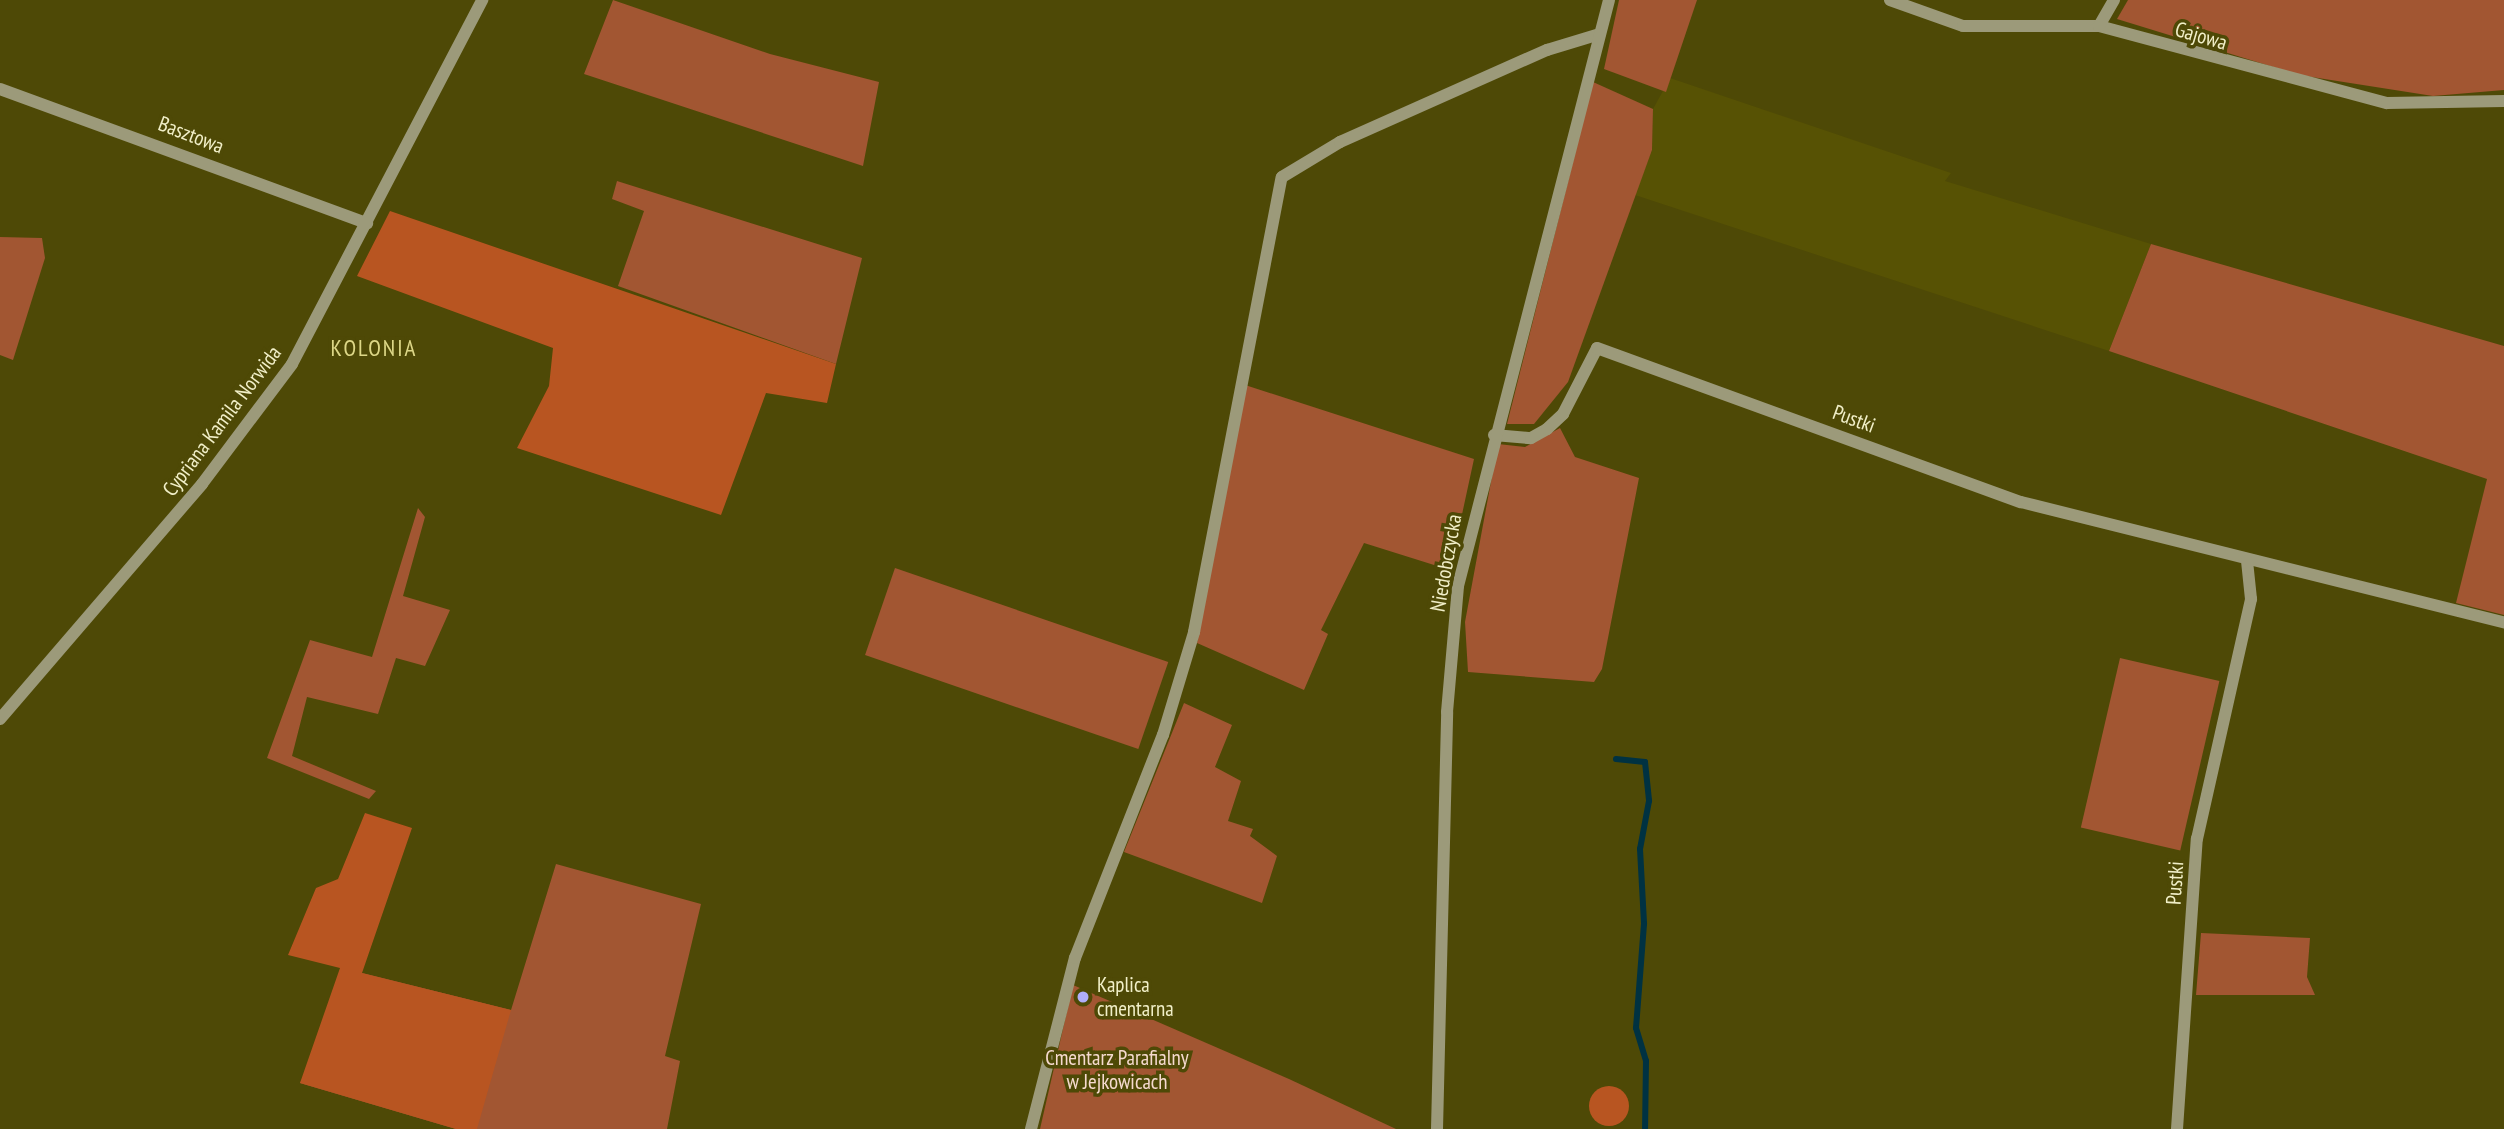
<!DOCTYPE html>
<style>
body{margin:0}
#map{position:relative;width:2504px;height:1129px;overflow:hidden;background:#4e4906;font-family:"PT Sans Narrow",sans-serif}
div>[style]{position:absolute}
.built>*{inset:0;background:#575204}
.green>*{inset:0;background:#a25632;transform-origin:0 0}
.forest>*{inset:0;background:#b85521}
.round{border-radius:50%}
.stream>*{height:6px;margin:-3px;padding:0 3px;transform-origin:3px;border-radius:3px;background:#003242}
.minor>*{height:12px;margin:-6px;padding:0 6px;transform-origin:6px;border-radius:6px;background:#9c9a7a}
.dots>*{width:19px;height:19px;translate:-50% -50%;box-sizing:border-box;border:4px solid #4e4906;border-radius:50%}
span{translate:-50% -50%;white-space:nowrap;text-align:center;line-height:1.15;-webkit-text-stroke:7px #4e4906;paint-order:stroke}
.street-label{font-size:21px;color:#f1efc8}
.poi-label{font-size:21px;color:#f1efc8}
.left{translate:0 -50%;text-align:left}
.park-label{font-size:21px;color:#f6dacf}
.neighbourhood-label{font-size:23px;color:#ddd787;letter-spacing:2px}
</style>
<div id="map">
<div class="built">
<div style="clip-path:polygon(1670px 78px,1951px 173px,1945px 181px,2151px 244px,2109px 351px,1635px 195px,1652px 150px,1653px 109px)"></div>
</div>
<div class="green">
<div style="clip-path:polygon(613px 0,770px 54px,879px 82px,863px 166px,584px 74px)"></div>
<div style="clip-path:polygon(1619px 0,1697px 0,1666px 92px,1604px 69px)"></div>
<div style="clip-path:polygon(2128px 0,2504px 0,2504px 90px,2433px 96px,2299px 75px,2117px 19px)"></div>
<div style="clip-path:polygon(1593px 82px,1653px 109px,1652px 150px,1568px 382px,1534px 424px,1507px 424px)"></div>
<div style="clip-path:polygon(617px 181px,862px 258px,836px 364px,618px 286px,644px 211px,612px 199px)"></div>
<div style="clip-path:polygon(0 237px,42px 238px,45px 258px,13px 360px,0 355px)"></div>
<div style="clip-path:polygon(2151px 244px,2504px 346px,2504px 615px,2456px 603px,2487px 479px,2109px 351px)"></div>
<div style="clip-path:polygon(1242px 384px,1474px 459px,1450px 570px,1364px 543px,1321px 630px,1328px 634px,1304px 690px,1197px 643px)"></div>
<div style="clip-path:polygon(1560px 428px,1575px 457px,1639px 478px,1602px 669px,1594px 682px,1468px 672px,1465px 622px,1498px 444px,1525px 447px)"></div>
<div style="clip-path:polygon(418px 508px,425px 517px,403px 596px,450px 610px,425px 666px,396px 658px,378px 714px,307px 697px,292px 756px,376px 791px,369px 799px,267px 758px,310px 640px,372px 657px)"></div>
<div style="left:895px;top:568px;width:289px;height:92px;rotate:19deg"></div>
<div style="left:2120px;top:658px;width:102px;height:174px;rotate:13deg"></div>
<div style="clip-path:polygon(1184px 703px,1232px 725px,1215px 767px,1241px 781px,1228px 821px,1253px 829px,1250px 836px,1277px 856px,1262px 903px,1124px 852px)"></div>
<div style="clip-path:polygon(556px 864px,701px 904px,665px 1056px,680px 1061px,667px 1129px,456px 1129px,300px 1083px,362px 973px,511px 1010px)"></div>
<div style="clip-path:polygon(2201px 933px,2310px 938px,2307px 977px,2315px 995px,2196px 995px)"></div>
<div style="clip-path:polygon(1073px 985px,1289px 1079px,1396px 1129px,1040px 1129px)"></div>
</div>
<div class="forest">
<div style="clip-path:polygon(390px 211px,836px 364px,827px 403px,766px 393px,721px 515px,517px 448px,549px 386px,553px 348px,357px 276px)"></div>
<div style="clip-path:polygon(365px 813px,412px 828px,362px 973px,511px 1010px,477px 1129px,456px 1129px,300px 1083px,340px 968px,288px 955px,316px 888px,338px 879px)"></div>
<div class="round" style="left:1589px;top:1086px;width:40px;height:40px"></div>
</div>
<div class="stream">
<div style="left:1616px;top:759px;width:29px;rotate:6deg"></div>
<div style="left:1645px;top:762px;width:39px;rotate:84deg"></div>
<div style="left:1649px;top:801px;width:49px;rotate:100.6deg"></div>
<div style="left:1640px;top:849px;width:75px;rotate:86.9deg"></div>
<div style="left:1644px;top:924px;width:104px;rotate:94.4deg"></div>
<div style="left:1636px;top:1028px;width:34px;rotate:73deg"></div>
<div style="left:1646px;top:1061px;width:68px;rotate:90.8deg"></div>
</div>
<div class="minor">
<div style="left:1890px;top:0;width:77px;rotate:19.6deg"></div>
<div style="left:1963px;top:26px;width:136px"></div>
<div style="left:2099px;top:26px;width:298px;rotate:15deg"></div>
<div style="left:2387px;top:103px;width:117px;rotate:-1deg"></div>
<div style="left:2099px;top:26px;width:30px;rotate:-60deg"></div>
<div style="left:0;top:89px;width:391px;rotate:20.1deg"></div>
<div style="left:1494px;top:435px;width:37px;rotate:5deg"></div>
<div style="left:1531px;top:438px;width:18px;rotate:-29deg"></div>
<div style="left:1547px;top:429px;width:22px;rotate:-43deg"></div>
<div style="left:1563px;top:414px;width:74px;rotate:-62.7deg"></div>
<div style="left:1597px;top:348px;width:451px;rotate:20deg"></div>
<div style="left:2021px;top:502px;width:498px;rotate:14deg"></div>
<div style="left:0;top:719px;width:310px;rotate:-49.3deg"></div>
<div style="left:202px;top:484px;width:150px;rotate:-53.1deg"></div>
<div style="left:292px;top:364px;width:411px;rotate:-62.4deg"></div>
<div style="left:1031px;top:1129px;width:177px;rotate:-75.6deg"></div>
<div style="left:1075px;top:958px;width:240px;rotate:-68.5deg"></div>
<div style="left:1163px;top:735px;width:108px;rotate:-73.2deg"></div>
<div style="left:1194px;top:632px;width:463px;rotate:-79.1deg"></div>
<div style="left:1282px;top:177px;width:68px;rotate:-31.1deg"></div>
<div style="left:1340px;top:142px;width:227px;rotate:-24deg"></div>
<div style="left:1547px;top:50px;width:55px;rotate:-16.8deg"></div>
<div style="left:1437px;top:1129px;width:417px;rotate:-88.6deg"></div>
<div style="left:1447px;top:712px;width:126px;rotate:-85deg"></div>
<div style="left:1458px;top:586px;width:605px;rotate:-75.55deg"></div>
<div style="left:2177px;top:1129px;width:291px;rotate:-86.1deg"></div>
<div style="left:2197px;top:839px;width:246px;rotate:-77.3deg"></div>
<div style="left:2251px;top:599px;width:38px;rotate:-96deg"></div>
</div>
<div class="dots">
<div style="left:1083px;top:997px;background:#b0aefa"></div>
</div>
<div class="street-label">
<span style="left:2201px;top:36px;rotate:16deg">Gajowa</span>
<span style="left:191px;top:135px;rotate:21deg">Basztowa</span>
<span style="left:1854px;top:419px;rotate:20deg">Pustki</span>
<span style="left:222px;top:421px;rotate:-53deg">Cypriana Kamila Norwida</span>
<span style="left:1446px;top:563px;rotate:-80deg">Niedobczycka</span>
<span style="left:2175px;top:883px;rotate:-86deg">Pustki</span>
</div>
<div class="poi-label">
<span class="left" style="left:1097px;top:997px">Kaplica<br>cmentarna</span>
</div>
<div class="park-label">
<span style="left:1117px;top:1070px">Cmentarz Parafialny<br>w Jejkowicach</span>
</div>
<div class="neighbourhood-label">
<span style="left:374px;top:348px">KOLONIA</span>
</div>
</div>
